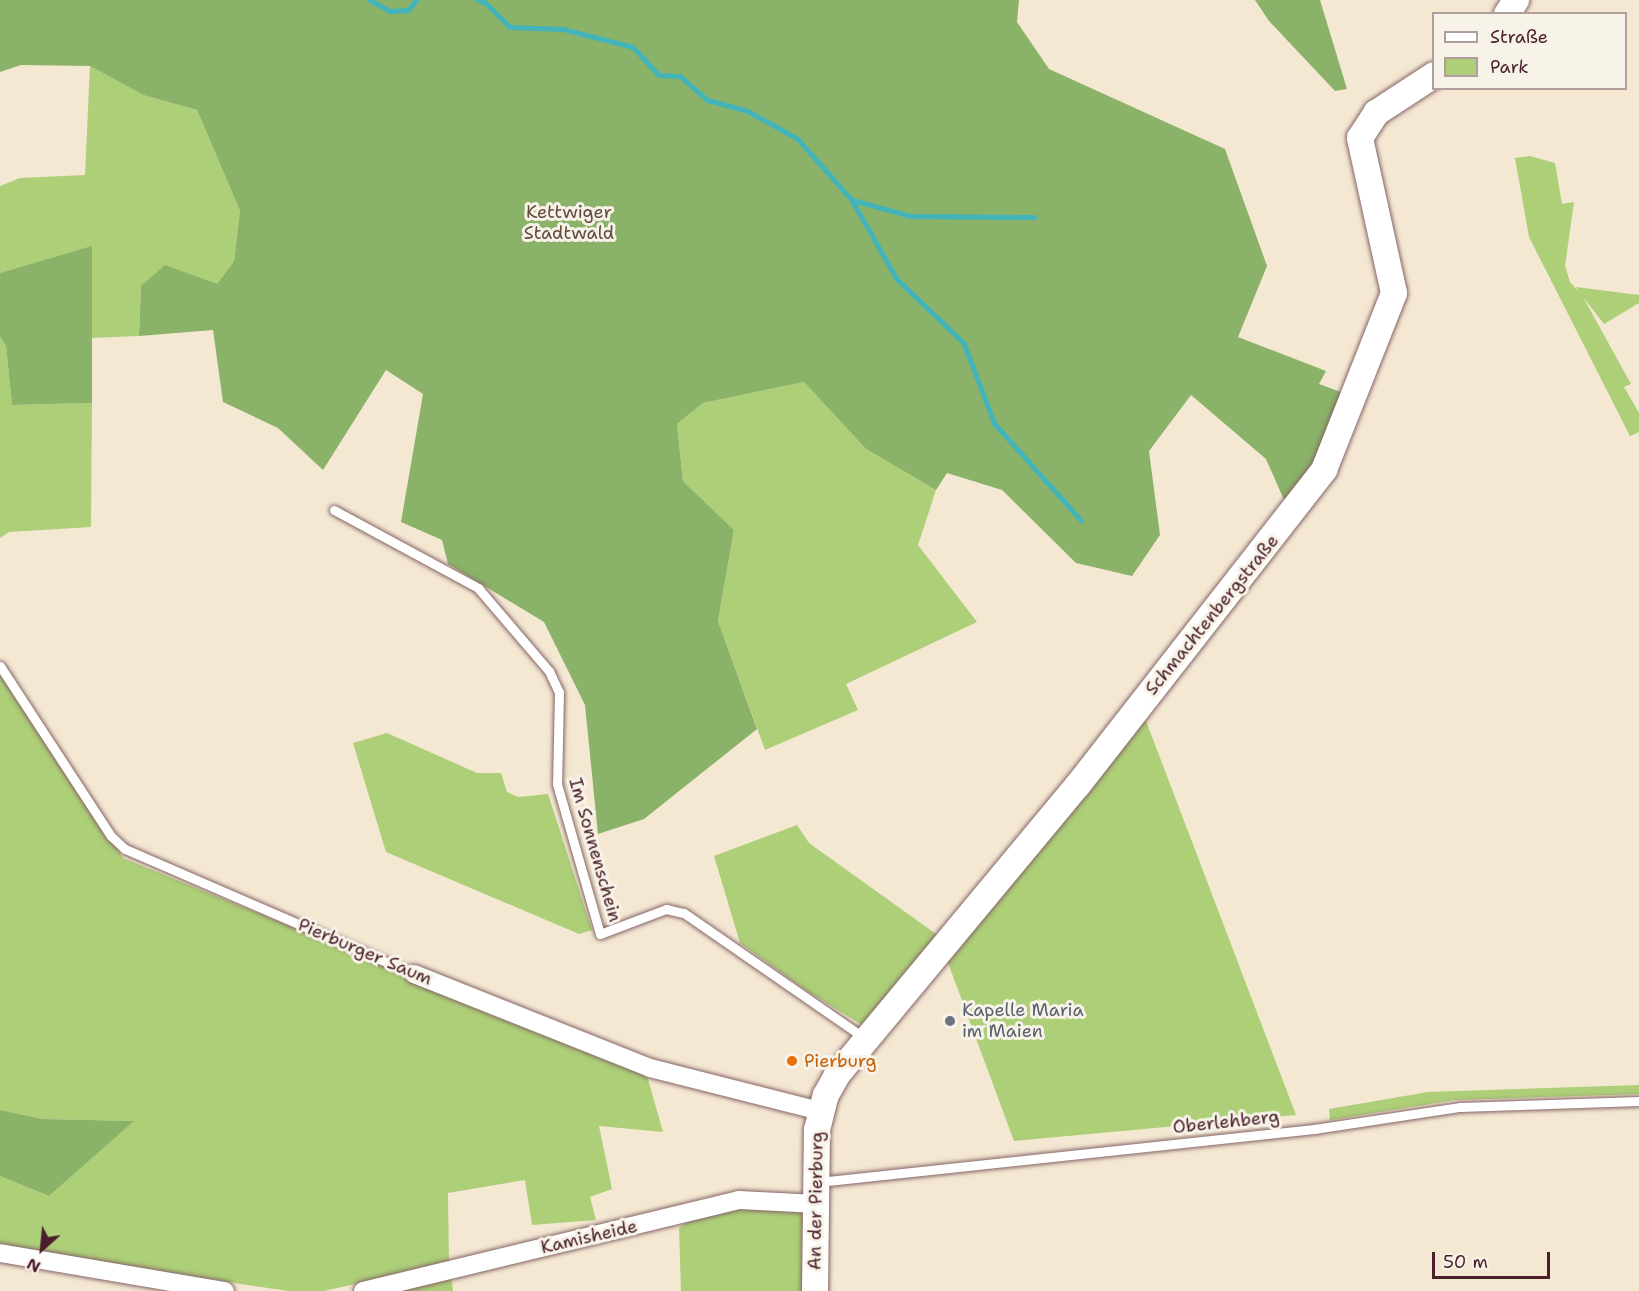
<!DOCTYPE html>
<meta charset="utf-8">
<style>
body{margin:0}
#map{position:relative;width:1639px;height:1291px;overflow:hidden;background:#f4e8d3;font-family:"Shantell Sans",sans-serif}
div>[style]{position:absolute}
.green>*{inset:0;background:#adcf78}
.forest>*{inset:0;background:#8ab268}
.stream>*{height:4.5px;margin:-2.25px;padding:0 2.25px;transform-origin:2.25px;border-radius:2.25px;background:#44b4bb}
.roads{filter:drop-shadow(0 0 2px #866566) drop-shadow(0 0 2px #866566)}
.lane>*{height:9px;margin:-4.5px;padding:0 4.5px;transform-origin:4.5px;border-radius:4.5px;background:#fff}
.street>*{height:18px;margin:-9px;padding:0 9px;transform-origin:9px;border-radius:9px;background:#fff}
.secondary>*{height:26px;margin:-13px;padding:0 13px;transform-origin:13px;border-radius:13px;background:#fff}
.dots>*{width:16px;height:16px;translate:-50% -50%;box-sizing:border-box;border:3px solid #f7f3e8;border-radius:50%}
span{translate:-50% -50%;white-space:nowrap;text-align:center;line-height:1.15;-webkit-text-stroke:6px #f7f3e8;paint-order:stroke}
.park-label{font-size:18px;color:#634b3e}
.street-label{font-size:18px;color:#4a1f2b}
.worship-label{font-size:18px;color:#5b616d}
.left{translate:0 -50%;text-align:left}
.food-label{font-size:18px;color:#c56008}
.legend{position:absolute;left:1432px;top:12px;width:195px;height:78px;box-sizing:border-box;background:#f7f3e8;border:2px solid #b29e9c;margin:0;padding:8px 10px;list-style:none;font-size:18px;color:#4a1f2b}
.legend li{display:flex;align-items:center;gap:12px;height:30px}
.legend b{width:30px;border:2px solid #b29e9c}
.north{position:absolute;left:12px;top:1219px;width:60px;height:60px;-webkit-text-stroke:4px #f7f3e8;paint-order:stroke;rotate:207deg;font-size:16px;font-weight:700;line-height:24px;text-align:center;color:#4a1f2b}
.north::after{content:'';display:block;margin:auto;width:21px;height:27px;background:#4a1f2b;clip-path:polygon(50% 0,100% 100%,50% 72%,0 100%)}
.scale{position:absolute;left:1432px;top:1252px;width:118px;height:27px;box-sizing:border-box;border:3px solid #4a1f2b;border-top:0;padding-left:8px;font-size:18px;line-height:21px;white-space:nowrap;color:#4a1f2b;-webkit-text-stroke:4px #f7f3e8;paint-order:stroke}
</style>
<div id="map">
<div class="green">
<div style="clip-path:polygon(90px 66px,143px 95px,197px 110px,240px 211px,234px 261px,217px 284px,141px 286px,139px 336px,91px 338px,92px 247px,0 273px,0 186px,20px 178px,85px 175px)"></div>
<div style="clip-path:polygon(1530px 156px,1555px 163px,1562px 204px,1574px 202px,1565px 266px,1570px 282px,1579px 292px,1576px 287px,1639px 295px,1639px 303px,1604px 324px,1583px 297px,1631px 384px,1624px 387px,1639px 413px,1639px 432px,1630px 436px,1529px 237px,1515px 158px)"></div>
<div style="clip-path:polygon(0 337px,6px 346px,12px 405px,92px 403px,91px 527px,9px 532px,0 538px)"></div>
<div style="clip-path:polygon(804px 382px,866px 449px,936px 490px,918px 545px,977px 622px,846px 684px,858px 710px,765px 750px,718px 621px,734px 530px,683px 481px,677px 424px,703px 403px)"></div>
<div style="clip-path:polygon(0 673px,123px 858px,646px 1072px,663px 1132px,599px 1126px,612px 1189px,590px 1197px,596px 1220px,532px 1225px,525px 1180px,448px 1193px,449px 1263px,324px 1291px,288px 1291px,0 1248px,0 1176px,49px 1196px,133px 1121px,43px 1119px,0 1110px)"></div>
<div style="clip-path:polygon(1143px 713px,1296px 1115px,1014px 1141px,944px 952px)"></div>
<div style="clip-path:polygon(387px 733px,477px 773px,501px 773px,507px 792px,518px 797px,548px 794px,592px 930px,579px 934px,386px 852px,353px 743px)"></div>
<div style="clip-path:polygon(797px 825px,809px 843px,943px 939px,867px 1028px,807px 991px,740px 943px,714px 856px)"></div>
<div style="clip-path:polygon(1639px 1085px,1639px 1094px,1455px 1100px,1330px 1120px,1329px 1109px,1428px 1092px)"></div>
<div style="clip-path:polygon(747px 1204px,797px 1210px,808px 1218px,808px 1291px,681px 1291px,679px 1228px,692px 1219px)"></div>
<div style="clip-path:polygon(451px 1274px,453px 1291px,383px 1291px)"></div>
</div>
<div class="forest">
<div style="clip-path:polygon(0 0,1019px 0,1017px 22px,1049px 69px,1225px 149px,1267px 266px,1238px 337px,1326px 371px,1319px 384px,1349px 395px,1319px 469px,1288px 509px,1266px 459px,1191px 395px,1149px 451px,1160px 535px,1132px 576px,1076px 563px,1002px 490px,947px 473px,936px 490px,866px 449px,804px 382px,703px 403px,677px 424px,683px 481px,734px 530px,718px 621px,757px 729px,644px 819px,598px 834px,585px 705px,544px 622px,448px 564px,442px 540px,401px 522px,423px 394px,386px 370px,323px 470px,278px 428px,223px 402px,213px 330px,139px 336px,141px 286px,165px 265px,217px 284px,234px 261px,240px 211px,197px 110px,143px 95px,90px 66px,21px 65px,0 72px)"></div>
<div style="clip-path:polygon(1255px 0,1320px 0,1347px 89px,1335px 91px,1269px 21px)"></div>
<div style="clip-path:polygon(92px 246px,92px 403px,12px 405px,6px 346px,0 337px,0 273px)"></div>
<div style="clip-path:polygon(0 1110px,43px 1119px,134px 1121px,49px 1196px,0 1176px)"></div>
</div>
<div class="stream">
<div style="left:370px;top:0;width:23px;rotate:29deg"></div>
<div style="left:390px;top:11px;width:18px;rotate:-3deg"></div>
<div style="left:408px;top:10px;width:13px;rotate:-51deg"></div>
<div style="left:478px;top:0;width:9px;rotate:21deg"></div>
<div style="left:486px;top:3px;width:34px;rotate:45deg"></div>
<div style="left:510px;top:27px;width:53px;rotate:2.2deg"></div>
<div style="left:563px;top:29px;width:72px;rotate:14.4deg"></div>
<div style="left:633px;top:47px;width:38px;rotate:47deg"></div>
<div style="left:659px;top:75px;width:21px;rotate:3deg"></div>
<div style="left:680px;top:76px;width:37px;rotate:41deg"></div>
<div style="left:708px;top:100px;width:41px;rotate:15.4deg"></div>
<div style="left:748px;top:111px;width:57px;rotate:29.2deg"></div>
<div style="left:798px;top:139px;width:81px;rotate:48.5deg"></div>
<div style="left:852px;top:200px;width:91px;rotate:60.3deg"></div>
<div style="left:897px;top:279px;width:93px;rotate:43.7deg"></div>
<div style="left:964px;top:343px;width:87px;rotate:69.1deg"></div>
<div style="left:995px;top:424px;width:129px;rotate:48.1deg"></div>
<div style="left:853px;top:200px;width:60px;rotate:15.4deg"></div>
<div style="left:911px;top:216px;width:123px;rotate:0.5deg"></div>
</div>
<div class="roads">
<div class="lane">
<div style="left:334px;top:510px;width:164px;rotate:28.4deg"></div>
<div style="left:478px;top:588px;width:109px;rotate:49.5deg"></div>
<div style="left:549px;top:671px;width:23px;rotate:65deg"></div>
<div style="left:559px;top:692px;width:92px;rotate:91.2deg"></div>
<div style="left:557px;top:784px;width:156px;rotate:74deg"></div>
<div style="left:600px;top:934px;width:71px;rotate:-20.7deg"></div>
<div style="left:666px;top:909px;width:18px;rotate:13deg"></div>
<div style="left:684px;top:913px;width:221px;rotate:34.7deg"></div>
<div style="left:0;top:666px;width:203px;rotate:56.9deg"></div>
<div style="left:111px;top:836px;width:19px;rotate:43deg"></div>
<div style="left:125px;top:849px;width:315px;rotate:23.4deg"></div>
<div style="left:818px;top:1182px;width:499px;rotate:-6.1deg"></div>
<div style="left:1314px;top:1129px;width:148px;rotate:-8.6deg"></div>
<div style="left:1460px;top:1107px;width:179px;rotate:-1.9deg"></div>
</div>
<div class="street">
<div style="left:414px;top:974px;width:254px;rotate:21.7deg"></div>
<div style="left:650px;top:1068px;width:175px;rotate:14.2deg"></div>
<div style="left:0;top:1253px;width:228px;rotate:9.6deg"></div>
<div style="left:363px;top:1291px;width:387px;rotate:-13.6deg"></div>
<div style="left:739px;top:1200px;width:78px;rotate:2.9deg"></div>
</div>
<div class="secondary">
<div style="left:1507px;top:14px;width:17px;rotate:-57deg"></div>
<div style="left:815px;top:1291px;width:161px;rotate:-89.3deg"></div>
<div style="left:817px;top:1130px;width:36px;rotate:-76deg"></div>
<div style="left:826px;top:1095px;width:23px;rotate:-61deg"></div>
<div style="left:837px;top:1075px;width:377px;rotate:-50.3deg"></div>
<div style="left:1078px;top:785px;width:400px;rotate:-52deg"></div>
<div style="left:1324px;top:470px;width:190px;rotate:-68.4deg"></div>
<div style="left:1394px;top:293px;width:159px;rotate:-102.4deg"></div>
<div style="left:1360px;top:138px;width:30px;rotate:-57deg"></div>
<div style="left:1376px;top:113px;width:69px;rotate:-33.2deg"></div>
</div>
</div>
<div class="dots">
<div style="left:950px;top:1021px;background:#6b7280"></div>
<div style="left:792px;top:1061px;background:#e8710a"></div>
</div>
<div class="park-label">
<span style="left:569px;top:223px">Kettwiger<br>Stadtwald</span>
</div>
<div class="street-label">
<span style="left:1212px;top:615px;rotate:-51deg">Schmachtenbergstraße</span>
<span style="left:595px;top:850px;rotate:74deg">Im Sonnenschein</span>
<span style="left:365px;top:952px;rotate:23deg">Pierburger Saum</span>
<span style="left:1226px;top:1122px;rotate:-6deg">Oberlehberg</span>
<span style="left:816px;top:1201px;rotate:-89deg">An der Pierburg</span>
<span style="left:589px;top:1237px;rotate:-13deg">Kamisheide</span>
</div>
<div class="worship-label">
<span class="left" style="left:962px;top:1021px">Kapelle Maria<br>im Maien</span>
</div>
<div class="food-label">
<span class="left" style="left:804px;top:1061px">Pierburg</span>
</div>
<ul class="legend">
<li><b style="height:8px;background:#fff"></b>Straße</li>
<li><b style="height:16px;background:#adcf78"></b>Park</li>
</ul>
<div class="north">N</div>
<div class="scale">50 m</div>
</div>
